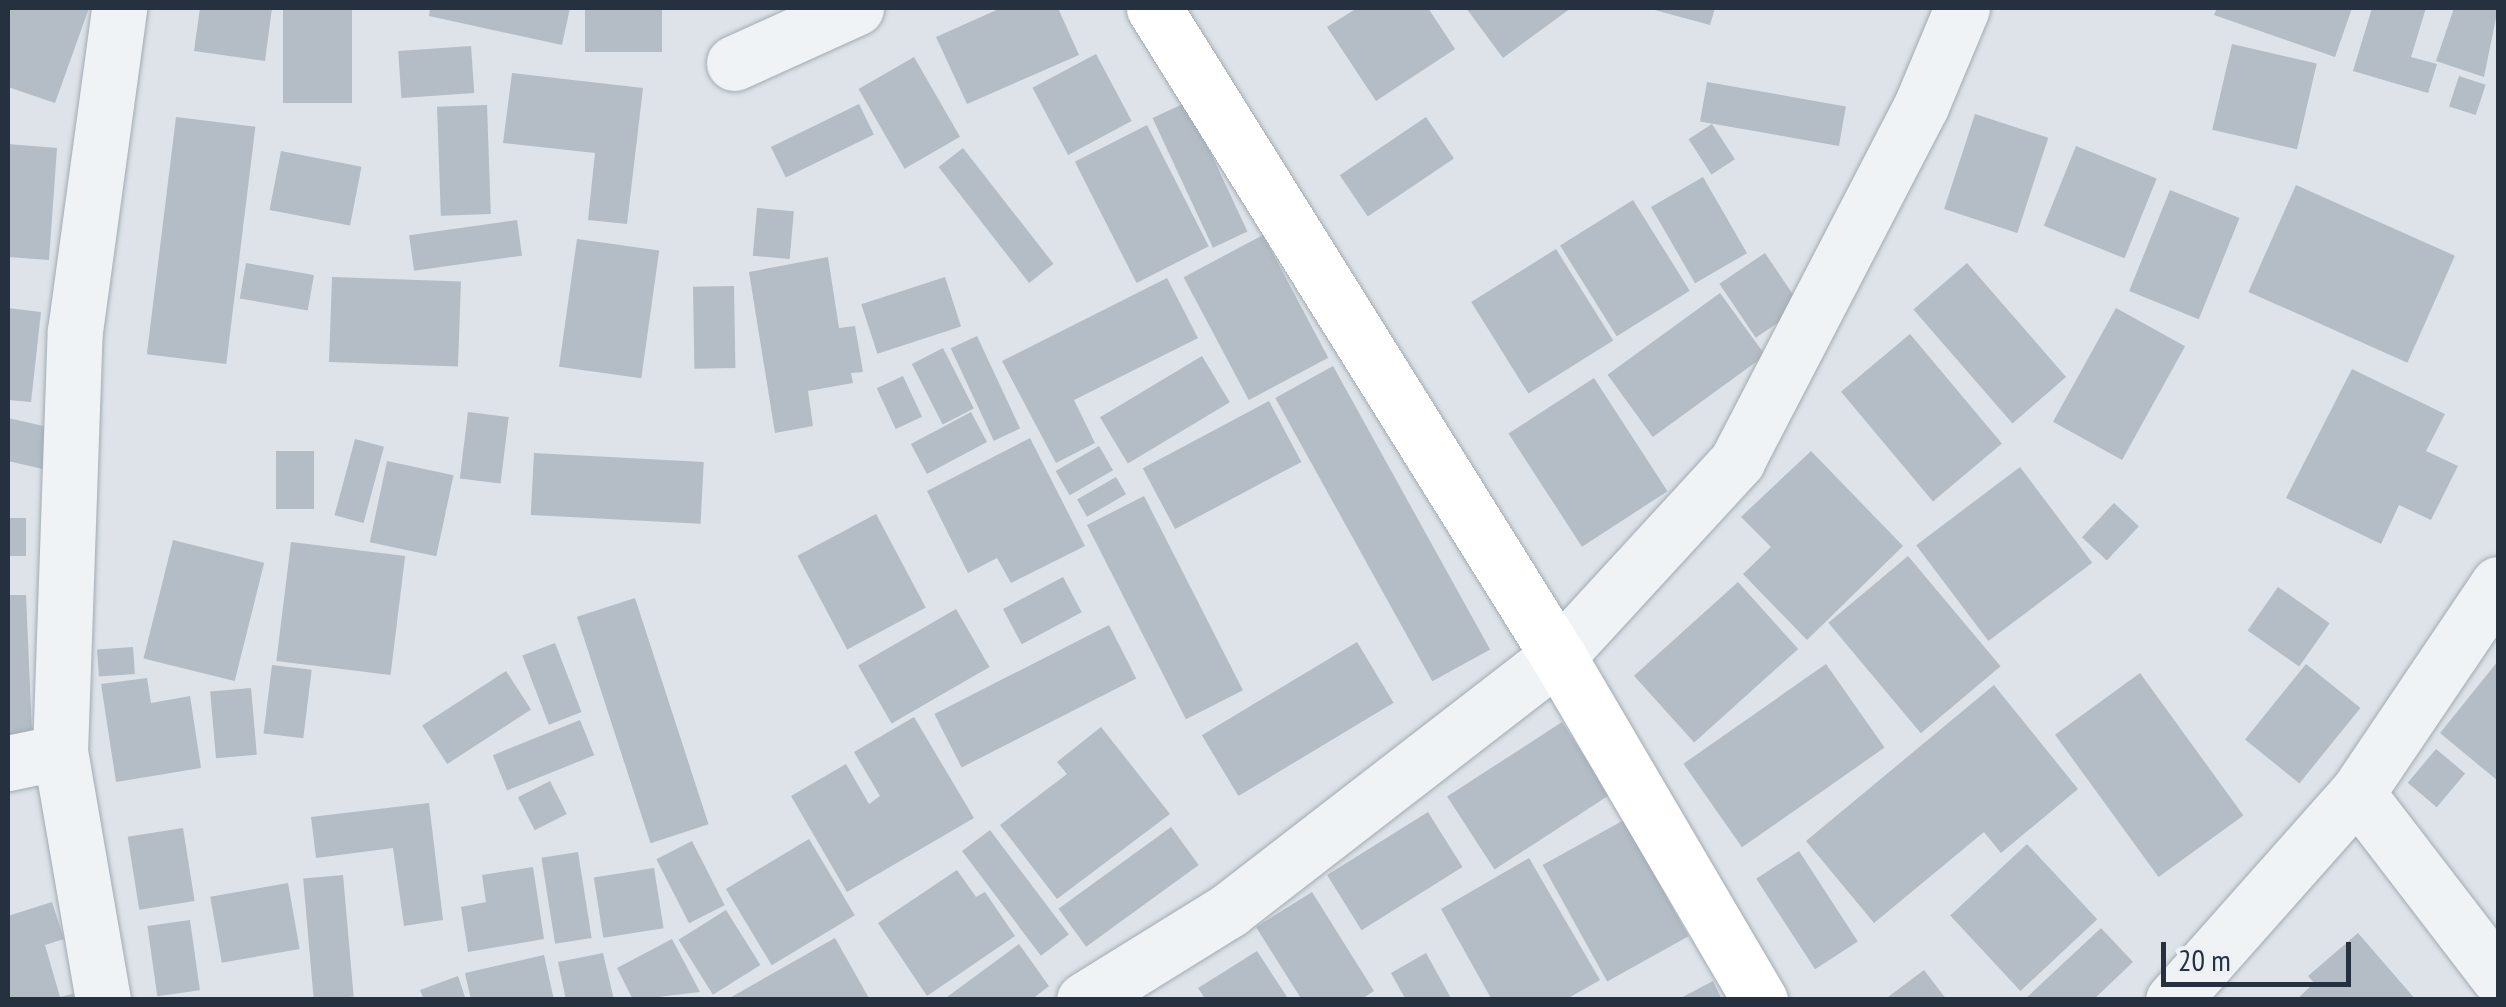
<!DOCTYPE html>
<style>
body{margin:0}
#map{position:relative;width:2506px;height:1007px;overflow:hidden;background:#dde3e8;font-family:"PT Sans Narrow",sans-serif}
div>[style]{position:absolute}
.building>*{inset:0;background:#b4bcc5;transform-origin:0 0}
.roads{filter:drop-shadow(0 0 2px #a2aab2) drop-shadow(0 0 2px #a2aab2)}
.street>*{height:55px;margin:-27.5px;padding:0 27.5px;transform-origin:27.5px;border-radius:27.5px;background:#f0f3f6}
.secondary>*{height:55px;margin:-27.5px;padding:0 27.5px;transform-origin:27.5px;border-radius:27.5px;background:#fff}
span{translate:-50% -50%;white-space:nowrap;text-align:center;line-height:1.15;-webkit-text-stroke:8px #edf1f6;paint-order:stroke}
.frame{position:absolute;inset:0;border:10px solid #263140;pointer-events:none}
.scale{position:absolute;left:2161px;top:942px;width:190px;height:45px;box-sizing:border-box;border:5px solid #263140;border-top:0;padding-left:12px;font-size:30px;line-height:35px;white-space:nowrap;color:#263140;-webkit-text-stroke:8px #edf1f6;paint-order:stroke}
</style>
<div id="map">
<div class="building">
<div style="clip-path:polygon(8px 8px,89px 8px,55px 103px,8px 87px)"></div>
<div style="clip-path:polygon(200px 8px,272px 8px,265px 61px,194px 51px)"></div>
<div style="left:283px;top:8px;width:69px;height:95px"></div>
<div style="clip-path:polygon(430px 8px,570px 8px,562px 45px,429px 16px)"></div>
<div style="left:585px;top:8px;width:77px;height:44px"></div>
<div style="clip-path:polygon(1001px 8px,1058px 8px,1079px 55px,967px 104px,936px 37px)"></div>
<div style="clip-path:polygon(1357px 8px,1428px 8px,1455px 49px,1376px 101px,1327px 27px)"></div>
<div style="clip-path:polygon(1466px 8px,1571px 8px,1503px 58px)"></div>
<div style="clip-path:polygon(2217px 8px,2352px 8px,2335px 57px,2214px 15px)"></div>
<div style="clip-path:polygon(2372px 8px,2426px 8px,2411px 57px,2437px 64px,2428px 93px,2353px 71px)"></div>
<div style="clip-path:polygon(2454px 8px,2498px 8px,2484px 77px,2436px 61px)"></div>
<div style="clip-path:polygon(1651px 9px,1651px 8px,1715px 8px,1710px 25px)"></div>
<div style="left:2232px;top:44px;width:87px;height:88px;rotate:13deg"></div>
<div style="left:471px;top:46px;width:47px;height:73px;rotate:86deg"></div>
<div style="left:1096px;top:54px;width:76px;height:72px;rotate:62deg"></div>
<div style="left:914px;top:57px;width:92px;height:64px;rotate:60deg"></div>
<div style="clip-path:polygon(512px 73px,643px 88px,627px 224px,588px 220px,595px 153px,503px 143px)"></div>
<div style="left:2459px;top:76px;width:28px;height:32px;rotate:18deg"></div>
<div style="left:1707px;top:82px;width:141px;height:40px;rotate:10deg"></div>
<div style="left:1187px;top:102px;width:143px;height:38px;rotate:65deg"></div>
<div style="left:859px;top:104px;width:34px;height:98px;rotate:64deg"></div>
<div style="left:487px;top:105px;width:109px;height:50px;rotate:88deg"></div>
<div style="left:1975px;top:114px;width:77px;height:100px;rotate:18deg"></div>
<div style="left:176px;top:117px;width:80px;height:239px;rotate:7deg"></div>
<div style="left:1426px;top:117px;width:50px;height:104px;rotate:56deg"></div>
<div style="left:1712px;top:124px;width:42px;height:28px;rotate:57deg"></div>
<div style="left:1147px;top:125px;width:136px;height:81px;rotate:63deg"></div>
<div style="clip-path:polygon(8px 144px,57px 148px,49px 260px,8px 257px)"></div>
<div style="left:2076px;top:146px;width:87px;height:86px;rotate:22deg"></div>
<div style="left:963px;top:148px;width:147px;height:31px;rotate:52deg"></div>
<div style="left:281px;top:151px;width:82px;height:60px;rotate:11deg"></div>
<div style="left:1703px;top:177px;width:88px;height:60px;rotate:60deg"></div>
<div style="left:2296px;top:185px;width:174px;height:117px;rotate:24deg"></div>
<div style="left:2170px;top:190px;width:75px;height:109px;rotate:22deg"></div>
<div style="left:1633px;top:200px;width:107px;height:86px;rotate:58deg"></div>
<div style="left:757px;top:208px;width:37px;height:48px;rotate:5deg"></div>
<div style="left:517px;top:220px;width:36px;height:109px;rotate:82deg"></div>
<div style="left:1263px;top:235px;width:139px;height:90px;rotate:62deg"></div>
<div style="left:577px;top:239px;width:83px;height:129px;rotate:8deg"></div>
<div style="left:1556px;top:249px;width:108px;height:100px;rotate:58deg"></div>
<div style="left:1765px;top:253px;width:65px;height:55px;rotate:56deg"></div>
<div style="clip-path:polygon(828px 257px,839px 328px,855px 326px,863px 372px,851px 373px,853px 383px,808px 391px,813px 426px,775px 433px,749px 272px)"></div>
<div style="left:246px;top:263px;width:69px;height:36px;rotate:10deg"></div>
<div style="left:1967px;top:263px;width:151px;height:71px;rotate:49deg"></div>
<div style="left:332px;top:277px;width:129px;height:85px;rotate:2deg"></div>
<div style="left:945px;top:277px;width:52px;height:88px;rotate:72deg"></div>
<div style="clip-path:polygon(1167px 278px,1198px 338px,1074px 400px,1095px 443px,1056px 463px,1002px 361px)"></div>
<div style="left:734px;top:286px;width:82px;height:41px;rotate:89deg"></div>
<div style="left:1720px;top:293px;width:77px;height:139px;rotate:54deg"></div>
<div style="clip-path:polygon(8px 308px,41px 312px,31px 402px,8px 400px)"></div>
<div style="left:2116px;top:308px;width:79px;height:130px;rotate:29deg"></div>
<div style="left:1910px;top:334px;width:143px;height:90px;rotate:50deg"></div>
<div style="left:977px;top:336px;width:102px;height:29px;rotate:65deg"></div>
<div style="left:943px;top:348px;width:68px;height:35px;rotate:63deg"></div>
<div style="left:1202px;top:356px;width:54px;height:119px;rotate:59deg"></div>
<div style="left:1333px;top:366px;width:324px;height:66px;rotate:61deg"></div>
<div style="clip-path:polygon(2352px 369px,2445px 414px,2426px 451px,2458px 466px,2431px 520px,2399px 505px,2381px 544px,2286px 498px)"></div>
<div style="left:903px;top:376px;width:45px;height:29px;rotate:65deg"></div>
<div style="left:1594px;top:378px;width:135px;height:102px;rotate:57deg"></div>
<div style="left:1269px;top:401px;width:69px;height:143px;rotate:62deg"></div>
<div style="left:468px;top:412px;width:41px;height:67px;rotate:7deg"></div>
<div style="left:971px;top:412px;width:34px;height:68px;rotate:62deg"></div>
<div style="clip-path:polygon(8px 418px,52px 428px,43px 469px,8px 461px)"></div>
<div style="clip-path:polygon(1030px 438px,1085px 546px,1011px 583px,997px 558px,968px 573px,927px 491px)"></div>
<div style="left:355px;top:439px;width:30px;height:79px;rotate:15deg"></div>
<div style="left:1099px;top:446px;width:28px;height:50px;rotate:60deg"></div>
<div style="left:276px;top:451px;width:38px;height:58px"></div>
<div style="clip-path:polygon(1811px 451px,1903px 546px,1807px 640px,1743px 574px,1771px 547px,1741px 517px)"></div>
<div style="left:534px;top:453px;width:170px;height:62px;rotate:3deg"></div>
<div style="left:387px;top:461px;width:68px;height:83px;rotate:12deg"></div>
<div style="left:2020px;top:467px;width:120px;height:130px;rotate:53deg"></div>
<div style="left:1116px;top:477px;width:20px;height:45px;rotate:60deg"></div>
<div style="left:1144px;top:496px;width:218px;height:64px;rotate:63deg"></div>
<div style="left:2114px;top:503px;width:34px;height:47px;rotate:43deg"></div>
<div style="left:876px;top:514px;width:106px;height:89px;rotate:62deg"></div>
<div style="left:8px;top:518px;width:18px;height:38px"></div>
<div style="left:173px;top:540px;width:94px;height:122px;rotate:14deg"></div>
<div style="left:291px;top:542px;width:115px;height:120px;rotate:7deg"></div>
<div style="left:1908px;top:556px;width:144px;height:104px;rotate:50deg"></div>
<div style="left:1063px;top:577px;width:40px;height:68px;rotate:62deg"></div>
<div style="left:1738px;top:582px;width:90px;height:140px;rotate:48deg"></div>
<div style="left:2278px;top:587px;width:63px;height:53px;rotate:35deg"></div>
<div style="clip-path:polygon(8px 595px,26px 595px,32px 734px,8px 735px)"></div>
<div style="left:635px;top:598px;width:238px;height:61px;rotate:72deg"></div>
<div style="left:956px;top:609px;width:67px;height:113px;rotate:60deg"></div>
<div style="left:1109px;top:625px;width:60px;height:196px;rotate:63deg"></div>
<div style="left:1357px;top:642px;width:71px;height:181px;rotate:59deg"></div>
<div style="left:555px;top:643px;width:74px;height:35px;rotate:69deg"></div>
<div style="left:133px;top:647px;width:27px;height:36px;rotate:86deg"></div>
<div style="clip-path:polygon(2498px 661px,2498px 781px,2440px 733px)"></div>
<div style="left:1826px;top:664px;width:102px;height:174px;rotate:55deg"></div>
<div style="left:2306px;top:664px;width:70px;height:97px;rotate:39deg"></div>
<div style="left:272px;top:665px;width:40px;height:69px;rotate:7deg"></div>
<div style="left:506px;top:671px;width:46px;height:100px;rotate:57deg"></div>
<div style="left:2140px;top:673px;width:176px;height:105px;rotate:54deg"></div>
<div style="clip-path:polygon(147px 678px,151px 703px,190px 696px,201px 768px,116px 782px,101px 684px)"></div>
<div style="clip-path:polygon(1994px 685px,2078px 789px,2001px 853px,1984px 832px,1874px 923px,1806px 841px)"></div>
<div style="left:251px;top:688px;width:67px;height:41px;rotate:85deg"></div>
<div style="clip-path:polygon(914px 717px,974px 818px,847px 892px,791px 796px,846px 764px,869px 804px,880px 796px,854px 752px)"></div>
<div style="left:580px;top:720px;width:38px;height:94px;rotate:68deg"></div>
<div style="left:1562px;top:722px;width:87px;height:137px;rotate:57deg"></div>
<div style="clip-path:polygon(1101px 727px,1170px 814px,1057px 899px,1000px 825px,1067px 774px,1057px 762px)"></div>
<div style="left:2436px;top:749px;width:38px;height:44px;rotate:40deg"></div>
<div style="left:550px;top:781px;width:37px;height:36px;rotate:63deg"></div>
<div style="clip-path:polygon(429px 803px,443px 920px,404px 926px,393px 848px,316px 858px,311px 817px)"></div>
<div style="left:1428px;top:812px;width:65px;height:119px;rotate:58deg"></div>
<div style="left:1624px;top:820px;width:133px;height:93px;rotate:61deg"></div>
<div style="left:1171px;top:827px;width:47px;height:139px;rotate:54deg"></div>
<div style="left:183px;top:828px;width:74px;height:56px;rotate:81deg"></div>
<div style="left:990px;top:830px;width:131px;height:35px;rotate:53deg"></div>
<div style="left:809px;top:839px;width:89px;height:97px;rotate:59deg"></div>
<div style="left:692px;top:841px;width:72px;height:40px;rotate:63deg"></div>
<div style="left:2027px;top:844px;width:103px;height:105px;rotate:47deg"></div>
<div style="left:1799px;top:851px;width:108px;height:51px;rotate:57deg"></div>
<div style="left:578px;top:852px;width:87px;height:37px;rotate:81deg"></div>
<div style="clip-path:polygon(1529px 858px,1600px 980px,1565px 1000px,1492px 1000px,1441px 909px)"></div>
<div style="clip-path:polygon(533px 867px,544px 939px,468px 952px,461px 907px,486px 902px,482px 875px)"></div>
<div style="left:654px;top:868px;width:61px;height:61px;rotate:81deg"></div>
<div style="clip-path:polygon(957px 870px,976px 897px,985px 892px,1015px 936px,927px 996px,878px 923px)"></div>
<div style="left:343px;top:875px;width:122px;height:40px;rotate:85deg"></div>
<div style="left:288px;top:883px;width:67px;height:79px;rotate:80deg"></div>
<div style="clip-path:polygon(1312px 892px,1374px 991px,1360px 1000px,1302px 1000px,1256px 927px)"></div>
<div style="clip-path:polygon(52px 902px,64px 939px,45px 945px,60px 997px,76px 993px,78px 1000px,8px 1000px,8px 916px)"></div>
<div style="left:726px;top:910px;width:65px;height:56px;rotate:58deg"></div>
<div style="left:190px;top:920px;width:71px;height:43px;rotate:82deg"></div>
<div style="clip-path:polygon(2101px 928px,2133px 962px,2093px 1000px,2024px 1000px)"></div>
<div style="clip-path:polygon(2358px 933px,2416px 1000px,2296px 1000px,2314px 983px,2308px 976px)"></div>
<div style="clip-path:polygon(835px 938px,870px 1000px,726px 1000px)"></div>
<div style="clip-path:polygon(672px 939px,700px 992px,633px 1000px,617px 968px)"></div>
<div style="clip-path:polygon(1019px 944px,1049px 986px,1031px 1000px,943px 1000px)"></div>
<div style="clip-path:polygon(1257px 951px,1289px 1000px,1206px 1000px,1198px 988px)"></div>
<div style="clip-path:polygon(603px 953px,614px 1000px,566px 1000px,558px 962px)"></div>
<div style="clip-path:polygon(1426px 953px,1452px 1000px,1406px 1000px,1391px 973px)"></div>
<div style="clip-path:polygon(544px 955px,554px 1000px,471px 1000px,465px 973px)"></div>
<div style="clip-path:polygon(1924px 970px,1947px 1000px,1884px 1000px)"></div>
<div style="clip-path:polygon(458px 976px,466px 1000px,424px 1000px,420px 990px)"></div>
<div style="clip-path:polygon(1713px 981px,1722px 1000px,1677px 1000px)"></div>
</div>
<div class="roads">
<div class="street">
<div style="left:734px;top:63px;width:134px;rotate:-24.3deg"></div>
<div style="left:8px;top:763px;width:53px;rotate:-11.9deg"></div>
<div style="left:2357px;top:793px;width:232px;rotate:52.5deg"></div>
<div style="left:103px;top:1000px;width:252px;rotate:-99.8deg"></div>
<div style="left:60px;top:752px;width:421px;rotate:-88deg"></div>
<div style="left:75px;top:331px;width:326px;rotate:-82.2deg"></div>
<div style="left:1084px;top:1000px;width:171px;rotate:-31.8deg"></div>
<div style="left:1229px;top:910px;width:416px;rotate:-37.7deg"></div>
<div style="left:1558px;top:656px;width:265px;rotate:-47.4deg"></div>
<div style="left:1737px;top:461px;width:400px;rotate:-62.6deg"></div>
<div style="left:1921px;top:106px;width:106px;rotate:-67.3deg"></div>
<div style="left:2173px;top:1000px;width:277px;rotate:-48.4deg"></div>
<div style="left:2357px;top:793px;width:252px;rotate:-56deg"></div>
</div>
<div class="secondary">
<div style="left:1154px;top:8px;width:764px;rotate:58.06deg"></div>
<div style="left:1558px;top:656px;width:399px;rotate:59.6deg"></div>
</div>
</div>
<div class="frame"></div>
<div class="scale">20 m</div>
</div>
